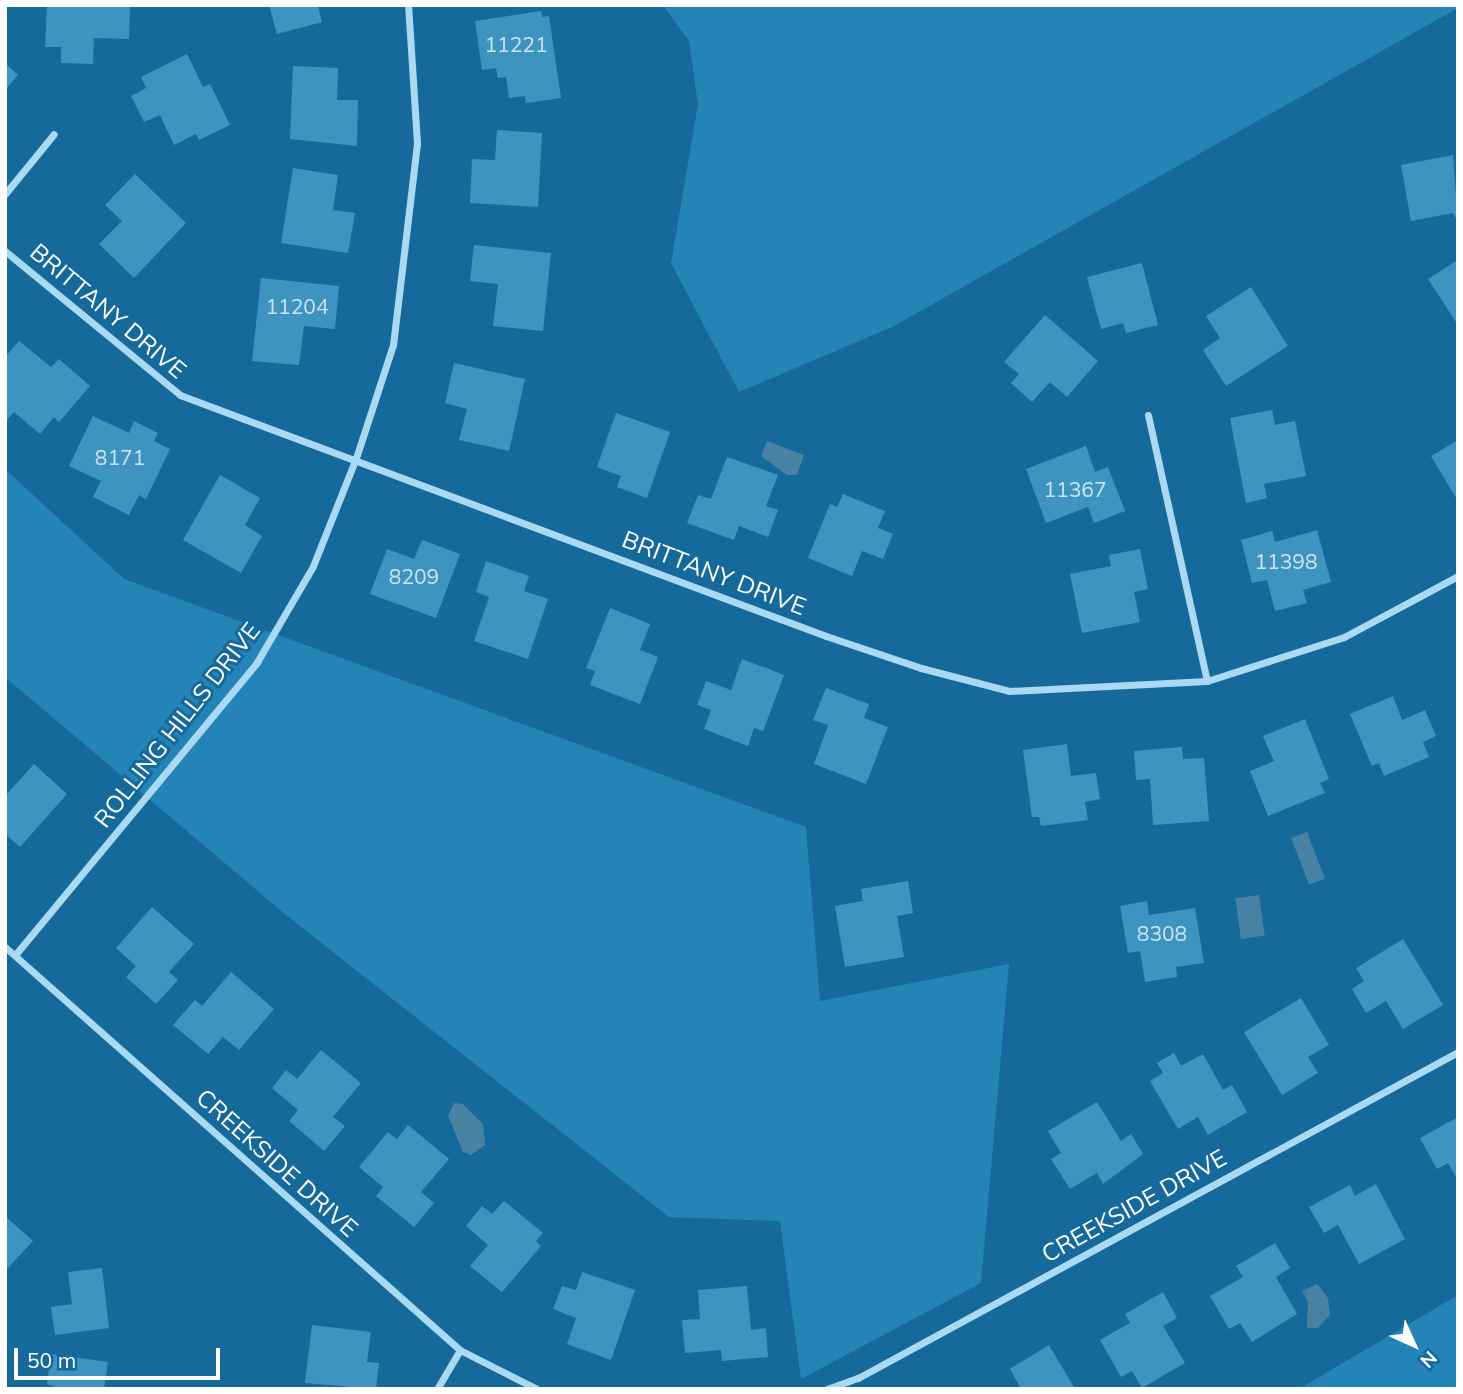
<!DOCTYPE html>
<style>
body{margin:0}
#map{position:relative;width:1463px;height:1394px;overflow:hidden;background:#156a9b;font-family:Mulish,sans-serif}
div>[style]{position:absolute}
.green>*{inset:0;background:#2484b8}
.water>*{inset:0;background:#4782a3;transform-origin:0 0}
.building>*{inset:0;background:#3e94c1}
.street>*{height:7px;margin:-3.5px;padding:0 3.5px;transform-origin:3.5px;border-radius:3.5px;background:#aadaf3}
span{translate:-50% -50%;white-space:nowrap;text-align:center;line-height:1.15;-webkit-text-stroke:6px #156a9b;paint-order:stroke}
.number-label{font-size:21px;color:#cfe4f0}
.number-label span{-webkit-text-stroke-width:0}
.street-label{font-size:24px;color:#fff}
.frame{position:absolute;inset:0;border:7px solid #fff;pointer-events:none}
.north{position:absolute;left:1379px;top:1310px;width:70px;height:70px;-webkit-text-stroke:5px #156a9b;paint-order:stroke;rotate:135deg;font-size:19px;font-weight:700;line-height:28px;text-align:center;color:#fff}
.north::after{content:'';display:block;margin:auto;width:24px;height:32px;background:#fff;clip-path:polygon(50% 0,100% 100%,50% 72%,0 100%)}
.scale{position:absolute;left:14px;top:1348px;width:206px;height:32px;box-sizing:border-box;border:4px solid #fff;border-top:0;padding-left:9px;font-size:21px;line-height:24px;white-space:nowrap;color:#fff;-webkit-text-stroke:5px #156a9b;paint-order:stroke}
</style>
<div id="map">
<div class="green">
<div style="clip-path:polygon(663px 5px,1458px 5px,1458px 8px,892px 327px,739px 392px,671px 263px,698px 104px,689px 41px)"></div>
<div style="clip-path:polygon(5px 469px,124px 579px,806px 827px,820px 1001px,1009px 964px,981px 1283px,801px 1379px,780px 1221px,669px 1217px,286px 915px,5px 677px)"></div>
<div style="clip-path:polygon(1458px 1295px,1458px 1389px,1299px 1389px)"></div>
</div>
<div class="water">
<div style="clip-path:polygon(767px 441px,804px 455px,797px 475px,787px 475px,761px 456px)"></div>
<div style="left:1307px;top:832px;width:50px;height:17px;rotate:69deg"></div>
<div style="left:1259px;top:895px;width:41px;height:24px;rotate:82deg"></div>
<div style="clip-path:polygon(454px 1103px,463px 1104px,483px 1124px,485px 1145px,471px 1155px,463px 1152px,448px 1116px)"></div>
<div style="clip-path:polygon(1317px 1284px,1328px 1298px,1330px 1315px,1318px 1328px,1307px 1328px,1308px 1302px,1302px 1291px)"></div>
</div>
<div class="building">
<div style="clip-path:polygon(47px 5px,130px 5px,129px 39px,94px 38px,93px 64px,61px 63px,61px 47px,45px 47px)"></div>
<div style="clip-path:polygon(269px 5px,318px 5px,322px 22px,277px 34px)"></div>
<div style="clip-path:polygon(541px 11px,542px 17px,549px 16px,561px 98px,526px 103px,525px 96px,509px 98px,506px 77px,498px 78px,496px 68px,482px 70px,475px 21px)"></div>
<div style="clip-path:polygon(187px 54px,203px 87px,210px 84px,230px 125px,199px 140px,196px 134px,174px 145px,160px 115px,144px 122px,131px 96px,146px 88px,141px 77px)"></div>
<div style="clip-path:polygon(5px 63px,18px 75px,5px 90px)"></div>
<div style="clip-path:polygon(293px 66px,338px 68px,337px 100px,358px 100px,357px 146px,290px 139px)"></div>
<div style="clip-path:polygon(497px 130px,542px 133px,538px 207px,470px 203px,472px 159px,495px 160px)"></div>
<div style="clip-path:polygon(1453px 155px,1458px 222px,1453px 213px,1411px 221px,1401px 165px)"></div>
<div style="clip-path:polygon(293px 168px,338px 175px,333px 210px,355px 213px,348px 253px,281px 243px)"></div>
<div style="clip-path:polygon(135px 174px,186px 223px,134px 278px,99px 244px,122px 221px,105px 205px)"></div>
<div style="clip-path:polygon(474px 245px,551px 253px,543px 331px,493px 326px,498px 284px,470px 281px)"></div>
<div style="clip-path:polygon(1458px 260px,1458px 325px,1428px 279px)"></div>
<div style="clip-path:polygon(1142px 263px,1158px 325px,1126px 333px,1123px 323px,1101px 329px,1087px 277px)"></div>
<div style="clip-path:polygon(261px 278px,339px 286px,335px 329px,304px 326px,299px 365px,252px 361px)"></div>
<div style="clip-path:polygon(1251px 287px,1288px 346px,1226px 386px,1203px 350px,1220px 338px,1206px 316px)"></div>
<div style="clip-path:polygon(1045px 315px,1098px 361px,1067px 397px,1050px 382px,1032px 402px,1011px 383px,1019px 374px,1004px 362px)"></div>
<div style="clip-path:polygon(19px 341px,51px 367px,59px 359px,90px 386px,59px 422px,54px 417px,40px 434px,14px 412px,5px 422px,5px 357px)"></div>
<div style="clip-path:polygon(454px 363px,525px 379px,509px 451px,459px 440px,467px 409px,445px 403px)"></div>
<div style="clip-path:polygon(1272px 410px,1275px 425px,1295px 421px,1306px 476px,1264px 484px,1267px 498px,1246px 503px,1230px 418px)"></div>
<div style="clip-path:polygon(616px 413px,670px 432px,647px 498px,617px 487px,621px 476px,597px 467px)"></div>
<div style="clip-path:polygon(93px 416px,129px 433px,134px 421px,158px 433px,154px 441px,170px 449px,146px 499px,139px 495px,129px 515px,93px 497px,101px 481px,69px 466px)"></div>
<div style="clip-path:polygon(1458px 440px,1458px 501px,1431px 456px)"></div>
<div style="clip-path:polygon(1086px 446px,1095px 472px,1108px 467px,1125px 511px,1094px 523px,1088px 507px,1046px 523px,1026px 469px)"></div>
<div style="clip-path:polygon(727px 457px,778px 475px,766px 506px,778px 510px,768px 537px,739px 526px,734px 540px,687px 523px,698px 495px,711px 499px)"></div>
<div style="clip-path:polygon(220px 475px,260px 498px,245px 525px,262px 536px,241px 573px,183px 540px)"></div>
<div style="clip-path:polygon(843px 494px,885px 511px,878px 528px,893px 534px,883px 559px,862px 551px,852px 576px,808px 558px,830px 504px,837px 507px)"></div>
<div style="clip-path:polygon(1317px 530px,1331px 582px,1303px 590px,1307px 603px,1275px 611px,1267px 580px,1252px 583px,1241px 540px,1272px 531px,1275px 542px)"></div>
<div style="clip-path:polygon(422px 540px,460px 554px,436px 618px,370px 594px,387px 549px,414px 559px)"></div>
<div style="clip-path:polygon(1140px 549px,1148px 589px,1134px 592px,1140px 622px,1082px 633px,1070px 574px,1111px 566px,1109px 555px)"></div>
<div style="clip-path:polygon(486px 561px,529px 576px,524px 591px,548px 599px,528px 659px,474px 641px,489px 597px,476px 592px)"></div>
<div style="clip-path:polygon(610px 608px,650px 624px,640px 650px,658px 657px,640px 704px,590px 685px,595px 671px,586px 668px)"></div>
<div style="clip-path:polygon(742px 659px,784px 675px,763px 731px,754px 728px,748px 746px,704px 729px,711px 710px,697px 705px,706px 681px,731px 690px)"></div>
<div style="clip-path:polygon(826px 688px,869px 704px,864px 718px,888px 727px,866px 784px,814px 764px,828px 725px,813px 720px)"></div>
<div style="clip-path:polygon(1393px 696px,1402px 720px,1425px 710px,1436px 736px,1423px 742px,1429px 757px,1384px 776px,1379px 763px,1372px 766px,1350px 714px)"></div>
<div style="clip-path:polygon(1305px 719px,1329px 779px,1320px 783px,1325px 793px,1268px 816px,1250px 771px,1274px 761px,1263px 736px)"></div>
<div style="clip-path:polygon(1067px 744px,1071px 776px,1096px 773px,1100px 799px,1085px 802px,1088px 820px,1041px 826px,1039px 817px,1032px 817px,1023px 750px)"></div>
<div style="clip-path:polygon(1182px 747px,1183px 759px,1204px 758px,1209px 821px,1153px 825px,1150px 779px,1136px 780px,1134px 751px)"></div>
<div style="clip-path:polygon(34px 764px,67px 794px,20px 847px,5px 834px,5px 796px)"></div>
<div style="clip-path:polygon(908px 881px,913px 913px,897px 916px,904px 957px,845px 967px,835px 906px,863px 901px,861px 889px)"></div>
<div style="clip-path:polygon(1147px 901px,1149px 915px,1195px 908px,1204px 963px,1176px 967px,1177px 977px,1145px 982px,1140px 951px,1128px 953px,1120px 906px)"></div>
<div style="clip-path:polygon(152px 907px,194px 944px,169px 972px,178px 980px,156px 1004px,126px 977px,136px 966px,116px 948px)"></div>
<div style="clip-path:polygon(1403px 939px,1443px 1005px,1403px 1029px,1386px 1001px,1366px 1013px,1352px 989px,1364px 981px,1356px 968px)"></div>
<div style="clip-path:polygon(231px 972px,274px 1009px,239px 1050px,223px 1037px,208px 1054px,173px 1025px,195px 1000px,202px 1006px)"></div>
<div style="clip-path:polygon(1301px 998px,1329px 1045px,1308px 1057px,1318px 1073px,1282px 1095px,1244px 1032px)"></div>
<div style="clip-path:polygon(321px 1050px,361px 1083px,333px 1117px,345px 1126px,324px 1151px,289px 1121px,298px 1110px,272px 1088px,286px 1070px,297px 1079px)"></div>
<div style="clip-path:polygon(1174px 1053px,1181px 1066px,1203px 1054px,1223px 1090px,1232px 1085px,1247px 1112px,1208px 1135px,1198px 1117px,1178px 1129px,1150px 1081px,1163px 1073px,1157px 1063px)"></div>
<div style="clip-path:polygon(1097px 1102px,1121px 1141px,1131px 1134px,1143px 1154px,1103px 1184px,1097px 1173px,1070px 1189px,1051px 1159px,1061px 1153px,1048px 1131px)"></div>
<div style="clip-path:polygon(1458px 1117px,1458px 1180px,1448px 1163px,1437px 1169px,1420px 1138px)"></div>
<div style="clip-path:polygon(408px 1125px,449px 1159px,421px 1192px,434px 1203px,414px 1227px,376px 1196px,383px 1187px,359px 1167px,388px 1132px,397px 1139px)"></div>
<div style="clip-path:polygon(1376px 1184px,1405px 1239px,1359px 1264px,1338px 1225px,1324px 1233px,1309px 1207px,1350px 1185px,1355px 1196px)"></div>
<div style="clip-path:polygon(504px 1201px,543px 1233px,536px 1241px,541px 1246px,502px 1292px,470px 1266px,488px 1245px,466px 1226px,482px 1206px,492px 1214px)"></div>
<div style="clip-path:polygon(5px 1216px,33px 1241px,5px 1271px)"></div>
<div style="clip-path:polygon(1275px 1243px,1290px 1268px,1276px 1277px,1297px 1314px,1252px 1342px,1240px 1323px,1229px 1329px,1210px 1296px,1243px 1277px,1236px 1266px)"></div>
<div style="clip-path:polygon(102px 1268px,109px 1328px,55px 1335px,51px 1307px,72px 1304px,68px 1272px)"></div>
<div style="clip-path:polygon(582px 1272px,635px 1290px,611px 1360px,567px 1344px,576px 1318px,553px 1309px,562px 1286px,576px 1290px)"></div>
<div style="clip-path:polygon(747px 1286px,751px 1330px,766px 1328px,768px 1357px,722px 1361px,721px 1350px,685px 1353px,682px 1320px,700px 1319px,698px 1290px)"></div>
<div style="clip-path:polygon(1163px 1292px,1177px 1318px,1163px 1326px,1185px 1363px,1142px 1388px,1132px 1371px,1121px 1377px,1100px 1340px,1130px 1323px,1125px 1314px)"></div>
<div style="clip-path:polygon(312px 1325px,371px 1332px,367px 1362px,379px 1363px,376px 1389px,305px 1383px)"></div>
<div style="clip-path:polygon(1049px 1345px,1075px 1389px,1021px 1389px,1010px 1369px)"></div>
<div style="clip-path:polygon(51px 1354px,108px 1362px,104px 1389px,61px 1389px,47px 1384px)"></div>
</div>
<div class="street">
<div style="left:5px;top:194px;width:77px;rotate:-50.8deg"></div>
<div style="left:5px;top:251px;width:227px;rotate:39.4deg"></div>
<div style="left:180px;top:395px;width:689px;rotate:20.46deg"></div>
<div style="left:826px;top:636px;width:100px;rotate:18.6deg"></div>
<div style="left:921px;top:668px;width:91px;rotate:14.6deg"></div>
<div style="left:1009px;top:691px;width:198px;rotate:-2.9deg"></div>
<div style="left:1207px;top:681px;width:144px;rotate:-17.8deg"></div>
<div style="left:1344px;top:637px;width:129px;rotate:-28.2deg"></div>
<div style="left:1148px;top:415px;width:272px;rotate:77.5deg"></div>
<div style="left:5px;top:947px;width:608px;rotate:41.53deg"></div>
<div style="left:460px;top:1350px;width:86px;rotate:26.9deg"></div>
<div style="left:15px;top:955px;width:380px;rotate:-50.4deg"></div>
<div style="left:257px;top:662px;width:111px;rotate:-59.7deg"></div>
<div style="left:313px;top:566px;width:116px;rotate:-68.3deg"></div>
<div style="left:356px;top:458px;width:119px;rotate:-71.9deg"></div>
<div style="left:393px;top:345px;width:203px;rotate:-83.2deg"></div>
<div style="left:417px;top:143px;width:138px;rotate:-93.7deg"></div>
<div style="left:437px;top:1389px;width:45px;rotate:-59.5deg"></div>
<div style="left:827px;top:1389px;width:33px;rotate:-20deg"></div>
<div style="left:858px;top:1378px;width:683px;rotate:-28.52deg"></div>
</div>
<div class="number-label">
<span style="left:516px;top:44px">11221</span>
<span style="left:297px;top:306px">11204</span>
<span style="left:120px;top:457px">8171</span>
<span style="left:1075px;top:489px">11367</span>
<span style="left:1286px;top:561px">11398</span>
<span style="left:414px;top:576px">8209</span>
<span style="left:1162px;top:933px">8308</span>
</div>
<div class="street-label">
<span style="left:108px;top:311px;rotate:40deg">BRITTANY DRIVE</span>
<span style="left:714px;top:573px;rotate:21deg">BRITTANY DRIVE</span>
<span style="left:177px;top:725px;rotate:-52deg">ROLLING HILLS DRIVE</span>
<span style="left:277px;top:1163px;rotate:42deg">CREEKSIDE DRIVE</span>
<span style="left:1134px;top:1206px;rotate:-29deg">CREEKSIDE DRIVE</span>
</div>
<div class="frame"></div>
<div class="north">N</div>
<div class="scale">50 m</div>
</div>
